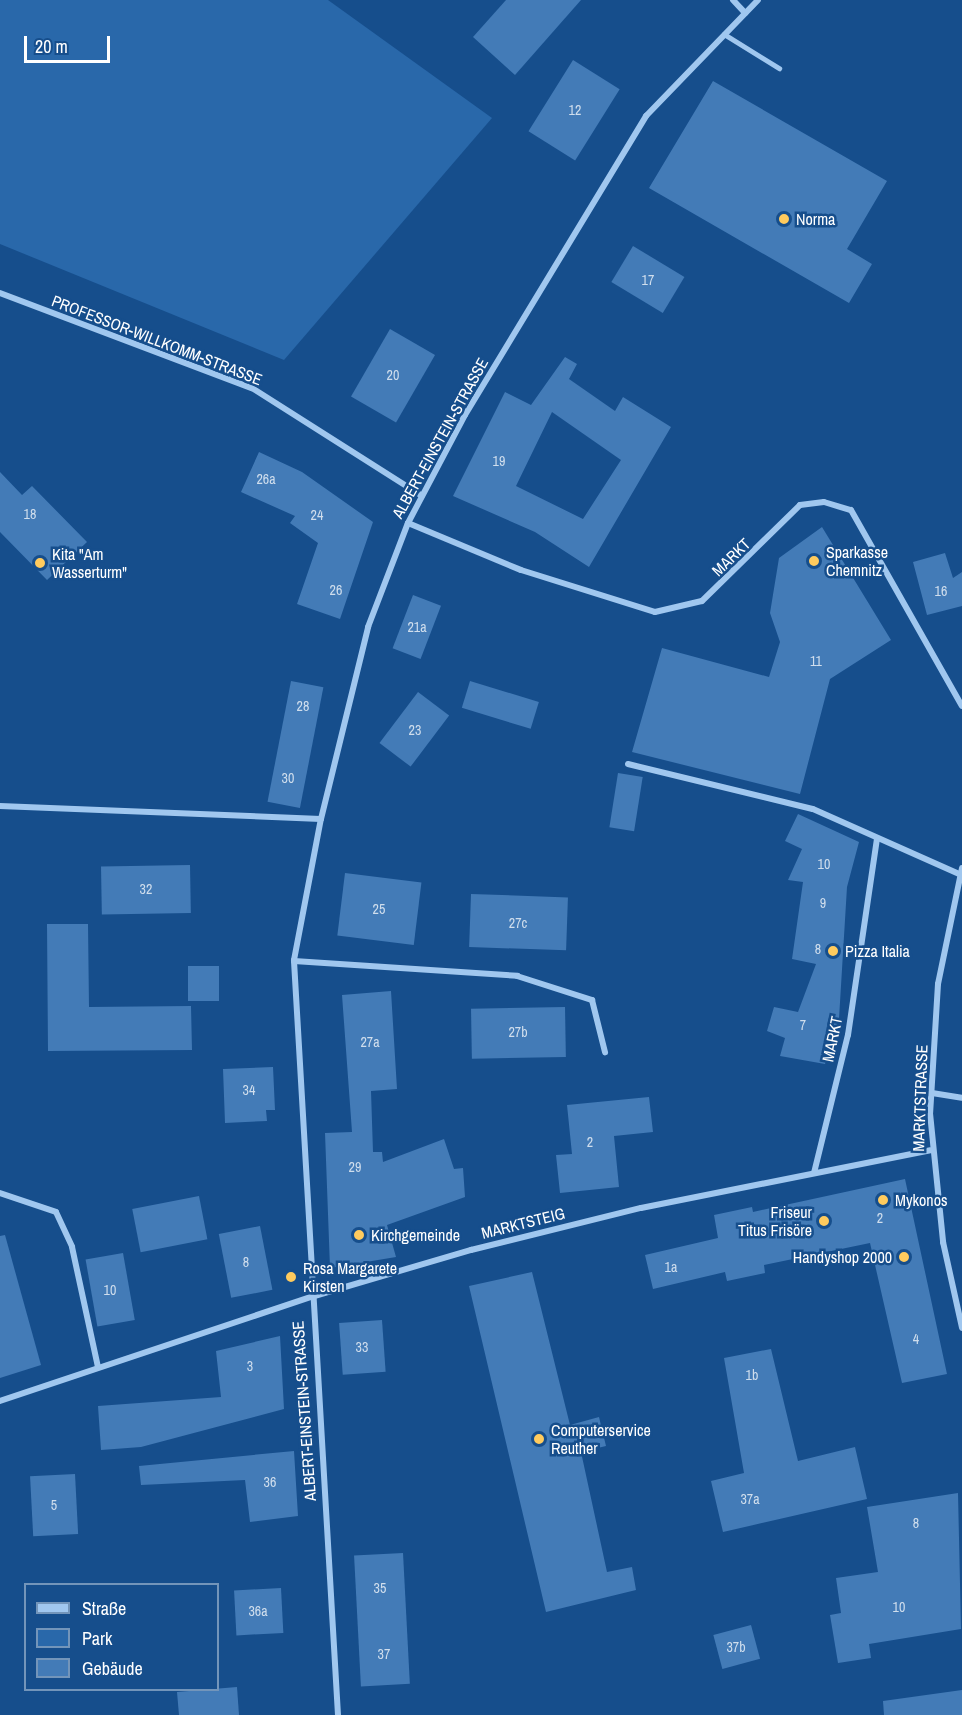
<!DOCTYPE html>
<meta charset="utf-8">
<style>
body{margin:0}
#map{position:relative;width:962px;height:1715px;overflow:hidden;background:#164e8c;font-family:"Archivo Narrow",sans-serif}
div>[style]{position:absolute}
.green>*{inset:0;background:#2968aa}
.building>*{inset:0;background:#437bb7;transform-origin:0 0}
.lane>*{height:4.5px;margin:-2.25px;padding:0 2.25px;transform-origin:2.25px;border-radius:2.25px;background:#a0c7ef}
.street>*{height:6px;margin:-3px;padding:0 3px;transform-origin:3px;border-radius:3px;background:#a0c7ef}
.dots>*{width:16px;height:16px;translate:-50% -50%;box-sizing:border-box;border:3px solid #164e8c;border-radius:50%}
span{translate:-50% -50%;white-space:nowrap;text-align:center;line-height:1.15;-webkit-text-stroke:5px #164e8c;paint-order:stroke}
.number-label{font-size:14px;color:#d0deed}
.number-label span{-webkit-text-stroke-width:0}
.poi-label{font-size:16px;color:#fff}
.left{translate:0 -50%;text-align:left}
.right{translate:-100% -50%;text-align:right}
.street-label{font-size:16px;color:#fff}
.legend{position:absolute;left:24px;top:1583px;width:195px;height:108px;box-sizing:border-box;background:#164e8c;border:2px solid #7395ba;margin:0;padding:8px 10px;list-style:none;font-size:18px;color:#fff}
.legend li{display:flex;align-items:center;gap:12px;height:30px}
.legend b{width:30px;border:2px solid #7395ba}
.scale{position:absolute;left:24px;top:36px;width:86px;height:27px;box-sizing:border-box;border:3px solid #fff;border-top:0;padding-left:8px;font-size:18px;line-height:21px;white-space:nowrap;color:#fff;-webkit-text-stroke:4px #164e8c;paint-order:stroke}
</style>
<div id="map">
<div class="green">
<div style="clip-path:polygon(0 0,328px 0,492px 118px,284px 360px,0 244px)"></div>
</div>
<div class="building">
<div style="clip-path:polygon(506px 0,581px 0,515px 75px,473px 37px)"></div>
<div style="left:573px;top:60px;width:55px;height:84px;rotate:32deg"></div>
<div style="clip-path:polygon(713px 81px,887px 181px,847px 249px,872px 264px,849px 303px,649px 188px)"></div>
<div style="left:633px;top:246px;width:60px;height:42px;rotate:31deg"></div>
<div style="left:390px;top:329px;width:52px;height:78px;rotate:30deg"></div>
<div style="clip-path:polygon(evenodd,565px 357px,577px 364px,569px 379px,615px 411px,623px 397px,671px 427px,589px 567px,535px 532px,453px 496px,505px 392px,531px 405px,565px 357px,552px 412px,621px 460px,583px 519px,516px 486px,552px 412px)"></div>
<div style="clip-path:polygon(259px 452px,302px 472px,373px 522px,340px 619px,297px 604px,318px 543px,290px 523px,295px 516px,241px 492px)"></div>
<div style="clip-path:polygon(0 472px,22px 495px,32px 486px,87px 542px,47px 580px,0 532px)"></div>
<div style="clip-path:polygon(822px 527px,891px 640px,830px 679px,800px 794px,632px 752px,662px 648px,769px 677px,780px 642px,770px 613px,779px 558px)"></div>
<div style="clip-path:polygon(945px 553px,953px 578px,962px 572px,962px 606px,927px 615px,913px 562px)"></div>
<div style="left:413px;top:595px;width:30px;height:57px;rotate:21deg"></div>
<div style="left:291px;top:681px;width:33px;height:123px;rotate:11deg"></div>
<div style="left:470px;top:681px;width:72px;height:28px;rotate:17deg"></div>
<div style="left:418px;top:692px;width:39px;height:64px;rotate:37deg"></div>
<div style="left:618px;top:773px;width:25px;height:55px;rotate:9deg"></div>
<div style="clip-path:polygon(798px 814px,859px 842px,847px 887px,839px 1019px,825px 1064px,780px 1056px,785px 1038px,767px 1031px,774px 1007px,798px 1012px,816px 964px,792px 959px,803px 882px,788px 880px,802px 849px,785px 841px)"></div>
<div style="left:190px;top:865px;width:48px;height:89px;rotate:89deg"></div>
<div style="left:345px;top:873px;width:77px;height:63px;rotate:7deg"></div>
<div style="left:471px;top:894px;width:97px;height:53px;rotate:2deg"></div>
<div style="clip-path:polygon(47px 924px,88px 924px,89px 1007px,191px 1006px,192px 1050px,48px 1051px)"></div>
<div style="left:188px;top:966px;width:31px;height:35px"></div>
<div style="clip-path:polygon(391px 991px,397px 1089px,371px 1091px,373px 1152px,382px 1152px,383px 1162px,444px 1139px,454px 1169px,463px 1168px,465px 1197px,387px 1225px,396px 1257px,330px 1268px,325px 1133px,352px 1132px,342px 995px)"></div>
<div style="left:565px;top:1007px;width:50px;height:94px;rotate:89deg"></div>
<div style="clip-path:polygon(273px 1067px,275px 1110px,266px 1110px,267px 1121px,225px 1123px,223px 1069px)"></div>
<div style="clip-path:polygon(649px 1097px,653px 1132px,614px 1136px,619px 1187px,560px 1193px,556px 1155px,572px 1154px,567px 1105px)"></div>
<div style="clip-path:polygon(905px 1179px,947px 1374px,902px 1383px,870px 1243px,764px 1265px,765px 1273px,727px 1281px,725px 1272px,653px 1289px,645px 1255px,718px 1238px,714px 1215px,752px 1207px,753px 1212px)"></div>
<div style="left:199px;top:1196px;width:44px;height:68px;rotate:79deg"></div>
<div style="left:260px;top:1226px;width:65px;height:42px;rotate:79deg"></div>
<div style="clip-path:polygon(5px 1235px,41px 1365px,0 1378px,0 1236px)"></div>
<div style="left:123px;top:1253px;width:68px;height:38px;rotate:80deg"></div>
<div style="clip-path:polygon(532px 1272px,570px 1425px,599px 1417px,606px 1446px,581px 1452px,607px 1572px,632px 1567px,636px 1590px,546px 1612px,469px 1286px)"></div>
<div style="left:382px;top:1320px;width:52px;height:43px;rotate:86deg"></div>
<div style="clip-path:polygon(280px 1336px,284px 1409px,141px 1447px,101px 1450px,98px 1406px,221px 1397px,216px 1351px)"></div>
<div style="clip-path:polygon(771px 1349px,798px 1461px,855px 1447px,867px 1499px,723px 1532px,711px 1481px,744px 1473px,724px 1358px)"></div>
<div style="clip-path:polygon(294px 1451px,298px 1516px,250px 1522px,245px 1480px,141px 1485px,139px 1466px)"></div>
<div style="left:75px;top:1474px;width:60px;height:45px;rotate:87deg"></div>
<div style="clip-path:polygon(958px 1493px,961px 1629px,869px 1644px,871px 1658px,838px 1663px,830px 1615px,841px 1613px,836px 1578px,878px 1572px,867px 1507px)"></div>
<div style="left:403px;top:1553px;width:131px;height:49px;rotate:87deg"></div>
<div style="left:281px;top:1588px;width:45px;height:47px;rotate:87deg"></div>
<div style="left:751px;top:1625px;width:35px;height:39px;rotate:75deg"></div>
<div style="clip-path:polygon(237px 1687px,239px 1715px,179px 1715px,177px 1692px)"></div>
<div style="clip-path:polygon(962px 1690px,962px 1715px,884px 1715px,883px 1701px)"></div>
</div>
<div class="lane">
<div style="left:724px;top:34px;width:65px;rotate:31.7deg"></div>
</div>
<div class="street">
<div style="left:733px;top:0;width:18px;rotate:47deg"></div>
<div style="left:0;top:293px;width:269px;rotate:20.7deg"></div>
<div style="left:252px;top:388px;width:201px;rotate:32.4deg"></div>
<div style="left:408px;top:523px;width:122px;rotate:22.6deg"></div>
<div style="left:521px;top:570px;width:140px;rotate:17.4deg"></div>
<div style="left:655px;top:612px;width:48px;rotate:-13.2deg"></div>
<div style="left:702px;top:601px;width:137px;rotate:-44.4deg"></div>
<div style="left:800px;top:505px;width:24px;rotate:-7deg"></div>
<div style="left:824px;top:502px;width:28px;rotate:17deg"></div>
<div style="left:851px;top:510px;width:225px;rotate:60.5deg"></div>
<div style="left:628px;top:764px;width:190px;rotate:13.7deg"></div>
<div style="left:813px;top:809px;width:160px;rotate:24deg"></div>
<div style="left:0;top:806px;width:321px;rotate:2.3deg"></div>
<div style="left:962px;top:868px;width:118px;rotate:101.7deg"></div>
<div style="left:938px;top:984px;width:129px;rotate:93.5deg"></div>
<div style="left:930px;top:1113px;width:130px;rotate:84.2deg"></div>
<div style="left:943px;top:1242px;width:88px;rotate:77.5deg"></div>
<div style="left:294px;top:961px;width:224px;rotate:3.8deg"></div>
<div style="left:517px;top:976px;width:79px;rotate:17.7deg"></div>
<div style="left:592px;top:1000px;width:54px;rotate:76deg"></div>
<div style="left:932px;top:1093px;width:30px;rotate:9deg"></div>
<div style="left:814px;top:1173px;width:142px;rotate:-76.2deg"></div>
<div style="left:848px;top:1035px;width:199px;rotate:-81.6deg"></div>
<div style="left:0;top:1193px;width:59px;rotate:18.7deg"></div>
<div style="left:56px;top:1212px;width:38px;rotate:65deg"></div>
<div style="left:72px;top:1247px;width:123px;rotate:77.8deg"></div>
<div style="left:0;top:1401px;width:328px;rotate:-18.5deg"></div>
<div style="left:311px;top:1297px;width:167px;rotate:-16.4deg"></div>
<div style="left:471px;top:1250px;width:175px;rotate:-13.9deg"></div>
<div style="left:641px;top:1208px;width:295px;rotate:-11.3deg"></div>
<div style="left:338px;top:1715px;width:756px;rotate:-93.34deg"></div>
<div style="left:294px;top:960px;width:144px;rotate:-79.2deg"></div>
<div style="left:321px;top:819px;width:198px;rotate:-76.2deg"></div>
<div style="left:368px;top:627px;width:111px;rotate:-69deg"></div>
<div style="left:408px;top:523px;width:122px;rotate:-62.2deg"></div>
<div style="left:465px;top:415px;width:350px;rotate:-58.8deg"></div>
<div style="left:646px;top:116px;width:161px;rotate:-46deg"></div>
</div>
<div class="dots">
<div style="left:784px;top:219px;background:#ffcb5e"></div>
<div style="left:814px;top:561px;background:#ffcb5e"></div>
<div style="left:40px;top:563px;background:#ffcb5e"></div>
<div style="left:833px;top:951px;background:#ffcb5e"></div>
<div style="left:883px;top:1200px;background:#ffcb5e"></div>
<div style="left:824px;top:1221px;background:#ffcb5e"></div>
<div style="left:359px;top:1235px;background:#ffcb5e"></div>
<div style="left:904px;top:1257px;background:#ffcb5e"></div>
<div style="left:291px;top:1277px;background:#ffcb5e"></div>
<div style="left:539px;top:1439px;background:#ffcb5e"></div>
</div>
<div class="number-label">
<span style="left:575px;top:110px">12</span>
<span style="left:648px;top:280px">17</span>
<span style="left:393px;top:375px">20</span>
<span style="left:499px;top:461px">19</span>
<span style="left:266px;top:479px">26a</span>
<span style="left:30px;top:514px">18</span>
<span style="left:317px;top:515px">24</span>
<span style="left:336px;top:590px">26</span>
<span style="left:941px;top:591px">16</span>
<span style="left:417px;top:627px">21a</span>
<span style="left:816px;top:661px">11</span>
<span style="left:303px;top:706px">28</span>
<span style="left:415px;top:730px">23</span>
<span style="left:288px;top:778px">30</span>
<span style="left:824px;top:864px">10</span>
<span style="left:146px;top:889px">32</span>
<span style="left:823px;top:903px">9</span>
<span style="left:379px;top:909px">25</span>
<span style="left:518px;top:923px">27c</span>
<span style="left:818px;top:949px">8</span>
<span style="left:803px;top:1025px">7</span>
<span style="left:518px;top:1032px">27b</span>
<span style="left:370px;top:1042px">27a</span>
<span style="left:249px;top:1090px">34</span>
<span style="left:590px;top:1142px">2</span>
<span style="left:355px;top:1167px">29</span>
<span style="left:880px;top:1218px">2</span>
<span style="left:246px;top:1262px">8</span>
<span style="left:671px;top:1267px">1a</span>
<span style="left:110px;top:1290px">10</span>
<span style="left:916px;top:1339px">4</span>
<span style="left:362px;top:1347px">33</span>
<span style="left:250px;top:1366px">3</span>
<span style="left:752px;top:1375px">1b</span>
<span style="left:270px;top:1482px">36</span>
<span style="left:750px;top:1499px">37a</span>
<span style="left:54px;top:1505px">5</span>
<span style="left:916px;top:1523px">8</span>
<span style="left:380px;top:1588px">35</span>
<span style="left:899px;top:1607px">10</span>
<span style="left:258px;top:1611px">36a</span>
<span style="left:736px;top:1647px">37b</span>
<span style="left:384px;top:1654px">37</span>
</div>
<div class="poi-label">
<span class="left" style="left:796px;top:219px">Norma</span>
<span class="left" style="left:826px;top:561px">Sparkasse<br>Chemnitz</span>
<span class="left" style="left:52px;top:563px">Kita "Am<br>Wasserturm"</span>
<span class="left" style="left:845px;top:951px">Pizza Italia</span>
<span class="left" style="left:895px;top:1200px">Mykonos</span>
<span class="right" style="left:812px;top:1221px">Friseur<br>Titus Frisöre</span>
<span class="left" style="left:371px;top:1235px">Kirchgemeinde</span>
<span class="right" style="left:892px;top:1257px">Handyshop 2000</span>
<span class="left" style="left:303px;top:1277px">Rosa Margarete<br>Kirsten</span>
<span class="left" style="left:551px;top:1439px">Computerservice<br>Reuther</span>
</div>
<div class="street-label">
<span style="left:157px;top:340px;rotate:21deg">PROFESSOR-WILLKOMM-STRASSE</span>
<span style="left:440px;top:438px;rotate:-61deg">ALBERT-EINSTEIN-STRASSE</span>
<span style="left:731px;top:557px;rotate:-44deg">MARKT</span>
<span style="left:832px;top:1039px;rotate:-78deg">MARKT</span>
<span style="left:920px;top:1098px;rotate:-88deg">MARKTSTRASSE</span>
<span style="left:523px;top:1223px;rotate:-14deg">MARKTSTEIG</span>
<span style="left:304px;top:1411px;rotate:-94deg">ALBERT-EINSTEIN-STRASSE</span>
</div>
<ul class="legend">
<li><b style="height:8px;background:#a0c7ef"></b>Straße</li>
<li><b style="height:16px;background:#2968aa"></b>Park</li>
<li><b style="height:16px;background:#437bb7"></b>Gebäude</li>
</ul>
<div class="scale">20 m</div>
</div>
